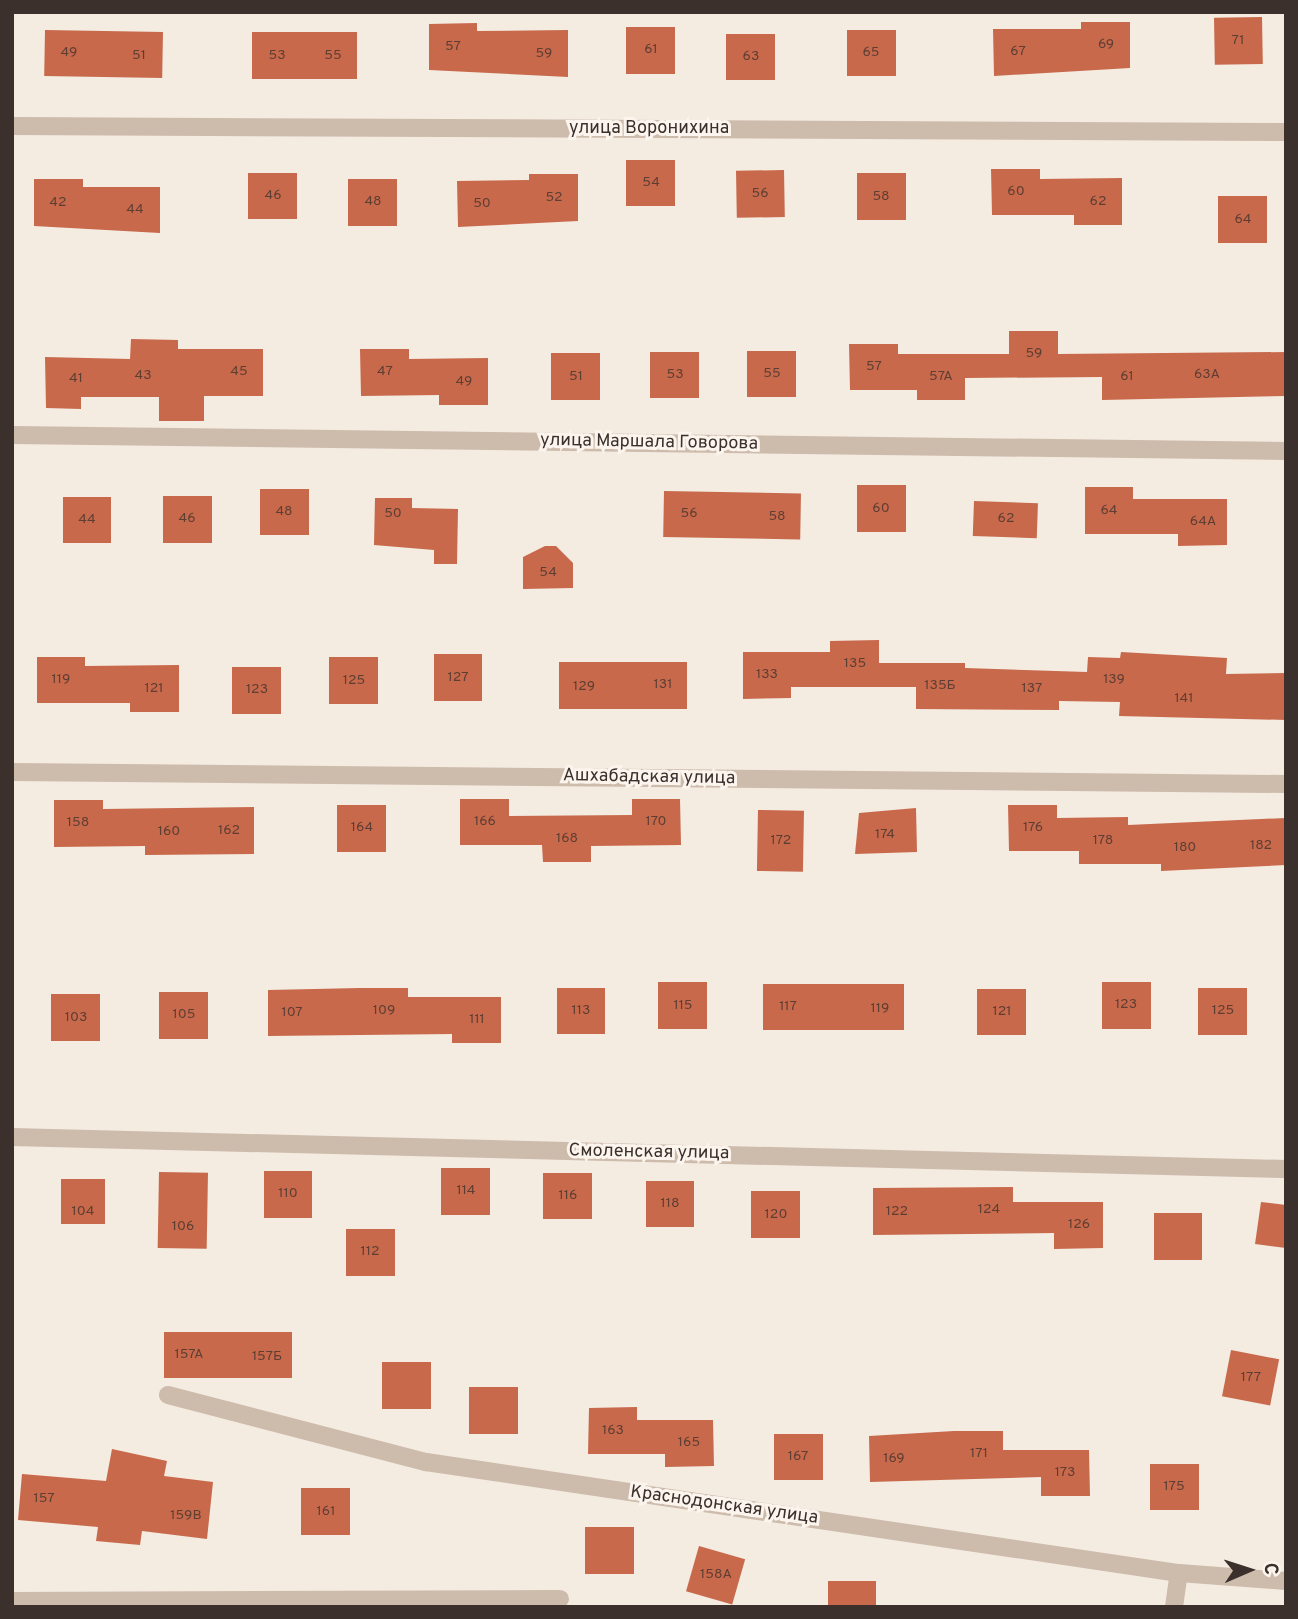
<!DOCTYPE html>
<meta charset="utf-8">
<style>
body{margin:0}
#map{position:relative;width:1298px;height:1619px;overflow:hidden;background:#f4ebe1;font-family:Overpass,sans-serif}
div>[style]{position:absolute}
.building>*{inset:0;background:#c8694b;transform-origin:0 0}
.minor>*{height:18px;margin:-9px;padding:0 9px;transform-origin:9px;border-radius:9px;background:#cdbbac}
span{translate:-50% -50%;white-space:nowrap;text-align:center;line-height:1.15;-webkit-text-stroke:6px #fbf5ee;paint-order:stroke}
.number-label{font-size:14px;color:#5e3e33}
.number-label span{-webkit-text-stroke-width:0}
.street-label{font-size:18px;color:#3b302b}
.frame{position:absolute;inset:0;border:14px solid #3b302b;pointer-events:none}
.north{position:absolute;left:1214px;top:1535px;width:70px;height:70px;-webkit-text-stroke:5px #fbf5ee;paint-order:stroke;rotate:87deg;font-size:19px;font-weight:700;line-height:28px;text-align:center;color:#3b302b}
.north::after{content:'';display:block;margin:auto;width:24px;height:32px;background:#3b302b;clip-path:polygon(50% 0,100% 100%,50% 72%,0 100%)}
</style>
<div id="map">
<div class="building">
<div style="left:1262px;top:17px;width:47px;height:48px;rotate:89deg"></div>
<div style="clip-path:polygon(1081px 22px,1130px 22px,1130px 68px,994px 76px,993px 29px,1081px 29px)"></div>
<div style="clip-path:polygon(477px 23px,477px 31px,568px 30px,568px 77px,429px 70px,429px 24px)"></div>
<div style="left:626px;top:27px;width:49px;height:47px"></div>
<div style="left:45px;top:30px;width:118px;height:46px;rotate:1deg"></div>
<div style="left:847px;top:30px;width:49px;height:46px"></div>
<div style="left:357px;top:32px;width:47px;height:105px;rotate:90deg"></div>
<div style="left:726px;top:34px;width:49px;height:46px"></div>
<div style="left:626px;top:160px;width:49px;height:46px"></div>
<div style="clip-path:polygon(991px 169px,1040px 169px,1040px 179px,1122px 178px,1122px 225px,1074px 225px,1074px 215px,992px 215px)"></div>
<div style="left:784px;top:170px;width:47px;height:48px;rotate:89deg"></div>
<div style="left:248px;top:173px;width:49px;height:46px"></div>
<div style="left:906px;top:173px;width:47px;height:49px;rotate:90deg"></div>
<div style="clip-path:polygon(529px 174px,578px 174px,578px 221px,458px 227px,457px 181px,529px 180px)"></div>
<div style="clip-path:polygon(34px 179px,83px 179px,83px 187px,160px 187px,160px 233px,34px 226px)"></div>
<div style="left:348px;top:179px;width:49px;height:47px"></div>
<div style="left:1267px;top:196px;width:47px;height:49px;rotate:90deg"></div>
<div style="clip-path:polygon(1009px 331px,1058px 331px,1058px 354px,1286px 352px,1286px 396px,1102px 400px,1102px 377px,965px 378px,965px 400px,917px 400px,917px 390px,850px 390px,849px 344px,898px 344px,898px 354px,1009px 354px)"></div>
<div style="clip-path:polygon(131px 339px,178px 340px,178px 349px,263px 349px,263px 396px,204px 396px,204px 421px,159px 421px,159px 397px,81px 397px,81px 409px,46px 408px,45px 357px,130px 359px)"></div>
<div style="clip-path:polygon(360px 349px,409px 349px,409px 359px,488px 358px,488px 405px,439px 405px,439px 395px,361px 396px)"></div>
<div style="left:747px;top:351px;width:49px;height:46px"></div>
<div style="left:650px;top:352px;width:49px;height:46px"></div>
<div style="left:551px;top:353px;width:49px;height:47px"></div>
<div style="left:906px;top:485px;width:47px;height:49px;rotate:90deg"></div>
<div style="clip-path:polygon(1085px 487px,1133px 487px,1133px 499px,1227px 499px,1227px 545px,1178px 546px,1178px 534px,1085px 534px)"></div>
<div style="left:260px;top:489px;width:49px;height:46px"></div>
<div style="left:664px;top:491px;width:137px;height:46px;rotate:1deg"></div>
<div style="left:163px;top:496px;width:49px;height:47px"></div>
<div style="left:63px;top:497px;width:48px;height:46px"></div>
<div style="clip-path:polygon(375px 498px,412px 498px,412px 508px,458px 509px,457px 564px,434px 564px,434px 550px,374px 545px)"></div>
<div style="left:974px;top:501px;width:64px;height:35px;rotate:2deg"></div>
<div style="clip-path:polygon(545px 546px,556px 546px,573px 563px,573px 588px,523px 589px,523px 557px)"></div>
<div style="clip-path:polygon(879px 640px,879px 663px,965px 663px,965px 668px,1087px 672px,1088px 657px,1120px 658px,1121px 652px,1227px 658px,1226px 674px,1286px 673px,1286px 720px,1119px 716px,1120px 702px,1059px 701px,1059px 710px,916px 709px,916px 687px,791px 687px,791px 698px,743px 699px,743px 652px,830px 652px,830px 641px)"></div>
<div style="left:434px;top:654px;width:48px;height:47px"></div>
<div style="clip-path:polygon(37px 657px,85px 657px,85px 666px,179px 665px,179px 712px,130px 712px,130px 703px,37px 703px)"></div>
<div style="left:378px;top:657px;width:47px;height:49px;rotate:90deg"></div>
<div style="left:687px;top:662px;width:47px;height:128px;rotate:90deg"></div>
<div style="left:232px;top:667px;width:49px;height:47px"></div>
<div style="clip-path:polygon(460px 799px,509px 799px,509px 816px,632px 815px,632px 799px,680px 799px,681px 845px,591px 846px,591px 862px,543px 862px,542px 845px,460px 845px)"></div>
<div style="clip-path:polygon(54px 800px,103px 800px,103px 809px,254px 807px,254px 854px,145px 855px,145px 846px,54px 847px)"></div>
<div style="left:337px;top:805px;width:49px;height:47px"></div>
<div style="clip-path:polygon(1008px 805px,1057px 805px,1057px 818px,1128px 817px,1128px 825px,1286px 818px,1286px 865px,1161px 871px,1161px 864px,1079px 864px,1079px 851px,1009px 851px)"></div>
<div style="clip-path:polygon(916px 808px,917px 852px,855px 854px,859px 813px)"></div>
<div style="left:758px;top:810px;width:46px;height:61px;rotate:1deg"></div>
<div style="left:707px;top:982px;width:47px;height:49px;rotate:90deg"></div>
<div style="left:1102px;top:982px;width:49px;height:47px"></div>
<div style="left:763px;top:984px;width:141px;height:46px"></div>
<div style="clip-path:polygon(360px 988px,408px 988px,408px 997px,501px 997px,501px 1043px,452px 1043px,452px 1034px,268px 1036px,268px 990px)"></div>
<div style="left:557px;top:988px;width:48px;height:46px"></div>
<div style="left:1198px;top:988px;width:49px;height:47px"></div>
<div style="left:977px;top:989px;width:49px;height:46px"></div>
<div style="left:159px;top:992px;width:49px;height:47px"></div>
<div style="left:51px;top:994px;width:49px;height:47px"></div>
<div style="left:441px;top:1168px;width:49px;height:47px"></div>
<div style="left:264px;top:1171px;width:48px;height:47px"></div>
<div style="left:159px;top:1172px;width:49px;height:76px;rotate:1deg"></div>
<div style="left:543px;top:1173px;width:49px;height:46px"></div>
<div style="left:61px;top:1179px;width:44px;height:45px"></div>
<div style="left:646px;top:1181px;width:48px;height:46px"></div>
<div style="clip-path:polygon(1013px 1187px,1013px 1202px,1103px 1202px,1103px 1248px,1054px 1249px,1054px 1233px,873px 1235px,873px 1188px)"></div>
<div style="left:800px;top:1191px;width:47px;height:49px;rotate:90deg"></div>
<div style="clip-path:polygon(1261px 1202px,1286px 1205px,1286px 1248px,1255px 1244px)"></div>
<div style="left:1154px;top:1213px;width:48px;height:47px"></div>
<div style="left:346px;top:1229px;width:49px;height:47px"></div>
<div style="left:164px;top:1332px;width:128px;height:46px"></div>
<div style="left:1231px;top:1350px;width:49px;height:47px;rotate:11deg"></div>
<div style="left:382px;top:1362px;width:49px;height:47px"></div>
<div style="left:518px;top:1387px;width:47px;height:49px;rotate:90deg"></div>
<div style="clip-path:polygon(637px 1407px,637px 1420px,713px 1420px,714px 1466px,665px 1467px,665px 1454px,588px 1454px,589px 1408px)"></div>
<div style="clip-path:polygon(954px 1431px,1003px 1431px,1003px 1450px,1089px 1450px,1090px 1496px,1041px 1496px,1041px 1477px,870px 1482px,869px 1436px)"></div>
<div style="left:774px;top:1434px;width:49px;height:46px"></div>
<div style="clip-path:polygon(112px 1449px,167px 1461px,164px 1476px,213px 1482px,207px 1539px,142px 1531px,140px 1545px,96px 1541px,98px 1527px,18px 1520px,22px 1474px,106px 1481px)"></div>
<div style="left:1150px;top:1464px;width:49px;height:46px"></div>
<div style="left:350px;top:1488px;width:47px;height:49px;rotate:90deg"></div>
<div style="left:634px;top:1527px;width:47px;height:49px;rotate:90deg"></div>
<div style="left:699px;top:1546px;width:48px;height:47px;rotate:16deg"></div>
<div style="left:828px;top:1581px;width:48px;height:26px"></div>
</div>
<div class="minor">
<div style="left:12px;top:126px;width:1274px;rotate:0.27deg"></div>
<div style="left:12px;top:435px;width:1274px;rotate:0.72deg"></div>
<div style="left:12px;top:772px;width:1274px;rotate:0.54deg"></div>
<div style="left:12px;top:1137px;width:1274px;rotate:1.44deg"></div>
<div style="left:168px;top:1395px;width:267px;rotate:14.6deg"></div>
<div style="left:426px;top:1462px;width:761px;rotate:8.39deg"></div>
<div style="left:1179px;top:1573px;width:107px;rotate:4.3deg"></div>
<div style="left:12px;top:1601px;width:548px;rotate:-0.21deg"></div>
<div style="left:1174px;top:1607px;width:34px;rotate:-82deg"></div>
</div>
<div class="number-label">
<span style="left:1238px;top:41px">71</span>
<span style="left:1106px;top:45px">69</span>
<span style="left:453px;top:47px">57</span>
<span style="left:651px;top:50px">61</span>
<span style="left:1018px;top:52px">67</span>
<span style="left:69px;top:53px">49</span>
<span style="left:871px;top:53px">65</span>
<span style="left:544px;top:54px">59</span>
<span style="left:139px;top:56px">51</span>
<span style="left:277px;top:56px">53</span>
<span style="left:333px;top:56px">55</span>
<span style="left:751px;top:57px">63</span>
<span style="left:651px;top:183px">54</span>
<span style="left:1016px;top:192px">60</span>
<span style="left:760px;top:194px">56</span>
<span style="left:273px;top:196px">46</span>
<span style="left:881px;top:197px">58</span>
<span style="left:554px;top:198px">52</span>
<span style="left:373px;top:202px">48</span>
<span style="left:1098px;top:202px">62</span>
<span style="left:58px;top:203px">42</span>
<span style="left:482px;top:204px">50</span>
<span style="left:135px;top:210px">44</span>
<span style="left:1243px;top:220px">64</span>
<span style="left:1034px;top:354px">59</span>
<span style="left:874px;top:367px">57</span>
<span style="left:239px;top:372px">45</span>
<span style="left:385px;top:372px">47</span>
<span style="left:772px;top:374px">55</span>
<span style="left:675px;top:375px">53</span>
<span style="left:1207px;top:375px">63А</span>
<span style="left:143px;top:376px">43</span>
<span style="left:576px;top:377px">51</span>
<span style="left:941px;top:377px">57А</span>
<span style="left:1127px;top:377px">61</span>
<span style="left:76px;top:379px">41</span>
<span style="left:464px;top:382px">49</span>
<span style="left:881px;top:509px">60</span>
<span style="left:1109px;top:511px">64</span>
<span style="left:284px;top:512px">48</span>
<span style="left:393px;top:514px">50</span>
<span style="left:689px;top:514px">56</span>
<span style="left:777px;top:517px">58</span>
<span style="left:187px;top:519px">46</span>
<span style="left:1006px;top:519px">62</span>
<span style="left:87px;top:520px">44</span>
<span style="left:1203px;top:522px">64А</span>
<span style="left:548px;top:573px">54</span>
<span style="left:855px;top:664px">135</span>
<span style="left:767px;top:675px">133</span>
<span style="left:458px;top:678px">127</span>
<span style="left:61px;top:680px">119</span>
<span style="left:1114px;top:680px">139</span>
<span style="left:354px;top:681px">125</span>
<span style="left:663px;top:685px">131</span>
<span style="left:940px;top:686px">135Б</span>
<span style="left:584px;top:687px">129</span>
<span style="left:154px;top:689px">121</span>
<span style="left:1032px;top:689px">137</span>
<span style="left:257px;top:690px">123</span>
<span style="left:1184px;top:699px">141</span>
<span style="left:485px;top:822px">166</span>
<span style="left:656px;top:822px">170</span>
<span style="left:78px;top:823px">158</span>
<span style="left:362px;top:828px">164</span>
<span style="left:1033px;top:828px">176</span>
<span style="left:229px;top:831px">162</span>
<span style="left:169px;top:832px">160</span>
<span style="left:885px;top:835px">174</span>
<span style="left:567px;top:839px">168</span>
<span style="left:781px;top:841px">172</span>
<span style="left:1103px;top:841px">178</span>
<span style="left:1261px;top:846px">182</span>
<span style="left:1185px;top:848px">180</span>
<span style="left:1126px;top:1005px">123</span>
<span style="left:683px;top:1006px">115</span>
<span style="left:788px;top:1007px">117</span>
<span style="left:880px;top:1009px">119</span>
<span style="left:384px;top:1011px">109</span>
<span style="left:581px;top:1011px">113</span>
<span style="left:1223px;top:1011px">125</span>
<span style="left:1002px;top:1012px">121</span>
<span style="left:292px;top:1013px">107</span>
<span style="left:184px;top:1015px">105</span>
<span style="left:76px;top:1018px">103</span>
<span style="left:477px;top:1020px">111</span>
<span style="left:466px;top:1191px">114</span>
<span style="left:288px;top:1194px">110</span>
<span style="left:568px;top:1196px">116</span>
<span style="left:670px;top:1204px">118</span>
<span style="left:989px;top:1210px">124</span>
<span style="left:83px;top:1212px">104</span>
<span style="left:897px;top:1212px">122</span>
<span style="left:776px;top:1215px">120</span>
<span style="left:1079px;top:1225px">126</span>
<span style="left:183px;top:1227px">106</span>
<span style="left:370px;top:1252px">112</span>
<span style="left:189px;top:1355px">157А</span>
<span style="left:267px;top:1357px">157Б</span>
<span style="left:1251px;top:1378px">177</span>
<span style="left:613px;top:1431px">163</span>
<span style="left:689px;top:1443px">165</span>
<span style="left:979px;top:1454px">171</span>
<span style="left:798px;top:1457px">167</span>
<span style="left:894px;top:1459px">169</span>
<span style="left:1065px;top:1473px">173</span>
<span style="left:1174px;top:1487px">175</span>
<span style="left:44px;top:1499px">157</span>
<span style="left:326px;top:1512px">161</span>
<span style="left:186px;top:1516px">159В</span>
<span style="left:716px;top:1575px">158А</span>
</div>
<div class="street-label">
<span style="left:649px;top:129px">улица Воронихина</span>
<span style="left:649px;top:443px;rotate:1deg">улица Маршала Говорова</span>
<span style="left:649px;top:778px;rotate:1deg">Ашхабадская улица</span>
<span style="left:649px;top:1153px;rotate:1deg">Смоленская улица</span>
<span style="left:724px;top:1506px;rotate:8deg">Краснодонская улица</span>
</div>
<div class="frame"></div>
<div class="north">С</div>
</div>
